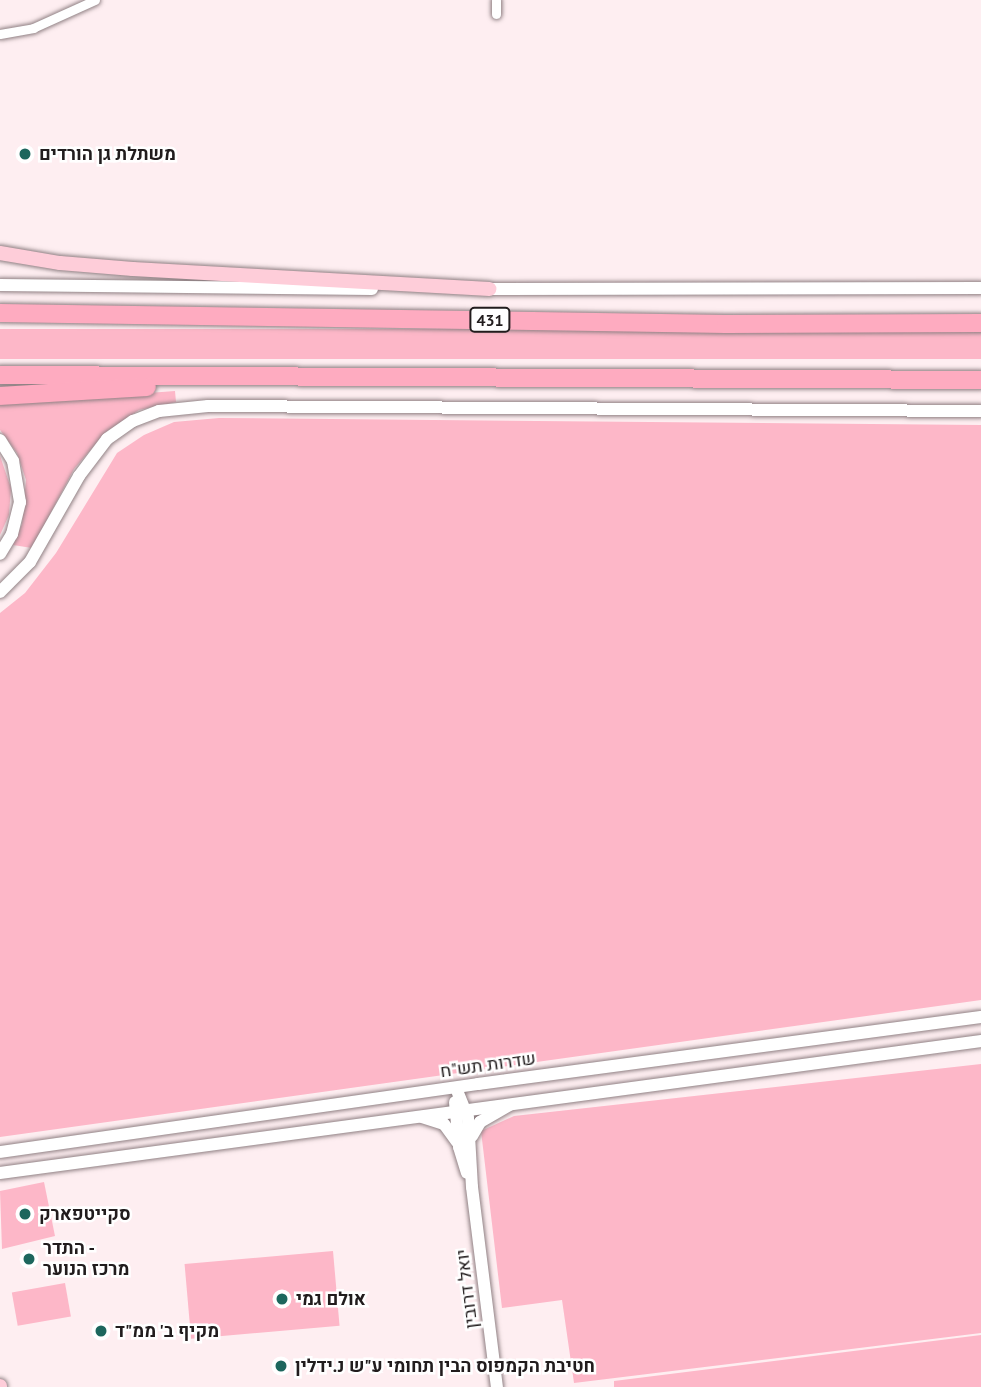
<!DOCTYPE html>
<meta charset="utf-8">
<style>
body{margin:0}
#map{position:relative;width:981px;height:1387px;overflow:hidden;background:#feeef1;font-family:"PT Sans",Heebo,sans-serif}
div>[style]{position:absolute}
.green>*{inset:0;background:#fdb7c8;transform-origin:0 0}
.roads{filter:drop-shadow(0 0 2px #908184) drop-shadow(0 0 2px #908184)}
.street>*{height:9px;margin:-4.5px;padding:0 4.5px;transform-origin:4.5px;border-radius:4.5px;background:#fff}
.secondary>*{height:12px;margin:-6px;padding:0 6px;transform-origin:6px;border-radius:6px;background:#fff}
.primary>*{height:14px;margin:-7px;padding:0 7px;transform-origin:7px;border-radius:7px;background:#fecdd9}
.highway>*{height:18px;margin:-9px;padding:0 9px;transform-origin:9px;border-radius:9px;background:#feabc0}
.dots>*{width:19px;height:19px;translate:-50% -50%;box-sizing:border-box;border:4px solid #fff;border-radius:50%}
span{translate:-50% -50%;white-space:nowrap;text-align:center;line-height:1.15;-webkit-text-stroke:5px #fff;paint-order:stroke}
.shield-label span{padding:2px 5px;background:#fff;border:2px solid;border-radius:5px;-webkit-text-stroke-width:0}
.shield-label{font-size:16px;color:#211c1d;font-weight:700}
.poi-label{font-size:18px;color:#211c1d;font-weight:700}
.left{translate:0 -50%;text-align:left}
.street-label{font-size:18px;color:#211c1d}
</style>
<div id="map">
<div class="green">
<div style="left:0;top:329px;width:981px;height:30px"></div>
<div style="clip-path:polygon(175px 391px,176px 402px,139px 410px,106px 432px,74px 469px,32px 548px,13px 545px,22px 524px,26px 480px,17px 453px,0 430px,0 404px)"></div>
<div style="clip-path:polygon(219px 418px,981px 425px,981px 1000px,0 1137px,0 613px,25px 593px,56px 553px,117px 453px,144px 435px,174px 422px)"></div>
<div style="clip-path:polygon(0 456px,11px 488px,9px 515px,0 535px)"></div>
<div style="clip-path:polygon(981px 1064px,981px 1333px,574px 1383px,562px 1300px,502px 1308px,481px 1131px,514px 1116px)"></div>
<div style="clip-path:polygon(44px 1182px,55px 1236px,2px 1249px,0 1191px)"></div>
<div style="left:333px;top:1251px;width:75px;height:149px;rotate:85deg"></div>
<div style="left:65px;top:1283px;width:34px;height:54px;rotate:80deg"></div>
<div style="clip-path:polygon(981px 1335px,981px 1387px,614px 1387px,614px 1381px)"></div>
</div>
<div class="roads">
<div class="street">
<div style="left:496px;top:0;width:14px;rotate:90deg"></div>
<div style="left:0;top:34px;width:34px;rotate:-10deg"></div>
<div style="left:33px;top:28px;width:68px;rotate:-24.3deg"></div>
</div>
<div class="secondary">
<div style="left:0;top:285px;width:372px;rotate:0.6deg"></div>
<div style="left:481px;top:289px;width:500px;rotate:-0.11deg"></div>
<div style="left:0;top:440px;width:25px;rotate:58deg"></div>
<div style="left:13px;top:461px;width:42px;rotate:80.3deg"></div>
<div style="left:20px;top:502px;width:33px;rotate:104deg"></div>
<div style="left:12px;top:534px;width:23px;rotate:121deg"></div>
<div style="left:0;top:592px;width:42px;rotate:-45deg"></div>
<div style="left:30px;top:562px;width:99px;rotate:-60.3deg"></div>
<div style="left:79px;top:476px;width:46px;rotate:-52.9deg"></div>
<div style="left:107px;top:439px;width:32px;rotate:-35deg"></div>
<div style="left:133px;top:421px;width:28px;rotate:-21deg"></div>
<div style="left:159px;top:411px;width:49px;rotate:-5.8deg"></div>
<div style="left:208px;top:406px;width:773px;rotate:0.37deg"></div>
<div style="left:456px;top:1088px;width:32px;rotate:68deg"></div>
<div style="left:468px;top:1118px;width:69px;rotate:86.7deg"></div>
<div style="left:472px;top:1187px;width:202px;rotate:82.9deg"></div>
<div style="left:455px;top:1102px;width:45px;rotate:84.9deg"></div>
<div style="left:459px;top:1147px;width:27px;rotate:73deg"></div>
<div style="left:422px;top:1117px;width:23px;rotate:18deg"></div>
<div style="left:444px;top:1124px;width:22px;rotate:54deg"></div>
<div style="left:472px;top:1136px;width:16px;rotate:-60deg"></div>
<div style="left:480px;top:1122px;width:34px;rotate:-30deg"></div>
<div style="left:0;top:1152px;width:483px;rotate:-8.1deg"></div>
<div style="left:478px;top:1084px;width:507px;rotate:-7.59deg"></div>
<div style="left:0;top:1173px;width:990px;rotate:-7.66deg"></div>
</div>
<div class="primary">
<div style="left:0;top:253px;width:61px;rotate:9.5deg"></div>
<div style="left:60px;top:263px;width:73px;rotate:4.7deg"></div>
<div style="left:133px;top:269px;width:357px;rotate:3.2deg"></div>
<div style="left:0;top:1386px;width:1px;rotate:90deg"></div>
</div>
<div class="highway">
<div style="left:0;top:313px;width:726px;rotate:0.87deg"></div>
<div style="left:726px;top:324px;width:255px;rotate:-0.2deg"></div>
<div style="left:0;top:375px;width:981px;rotate:0.29deg"></div>
<div style="left:0;top:396px;width:147px;rotate:-3.5deg"></div>
</div>
</div>
<div class="dots">
<div style="left:25px;top:154px;background:#1d665d"></div>
<div style="left:25px;top:1214px;background:#1d665d"></div>
<div style="left:29px;top:1259px;background:#1d665d"></div>
<div style="left:282px;top:1299px;background:#1d665d"></div>
<div style="left:101px;top:1331px;background:#1d665d"></div>
<div style="left:281px;top:1366px;background:#1d665d"></div>
</div>
<div class="shield-label">
<span style="left:490px;top:320px">431</span>
</div>
<div class="poi-label">
<span class="left" style="left:39px;top:154px">משתלת גן הורדים</span>
<span class="left" style="left:39px;top:1214px">סקייטפארק</span>
<span class="left" style="left:43px;top:1259px">התדר -<br>מרכז הנוער</span>
<span class="left" style="left:296px;top:1299px">אולם גמי</span>
<span class="left" style="left:115px;top:1331px">מקיף ב' ממ"ד</span>
<span class="left" style="left:295px;top:1366px">חטיבת הקמפוס הבין תחומי ע"ש נ.ידלין</span>
</div>
<div class="street-label">
<span style="left:488px;top:1065px;rotate:-8deg">שדרות תש"ח</span>
<span style="left:467px;top:1289px;rotate:-97deg">יואל דרובין</span>
</div>
</div>
